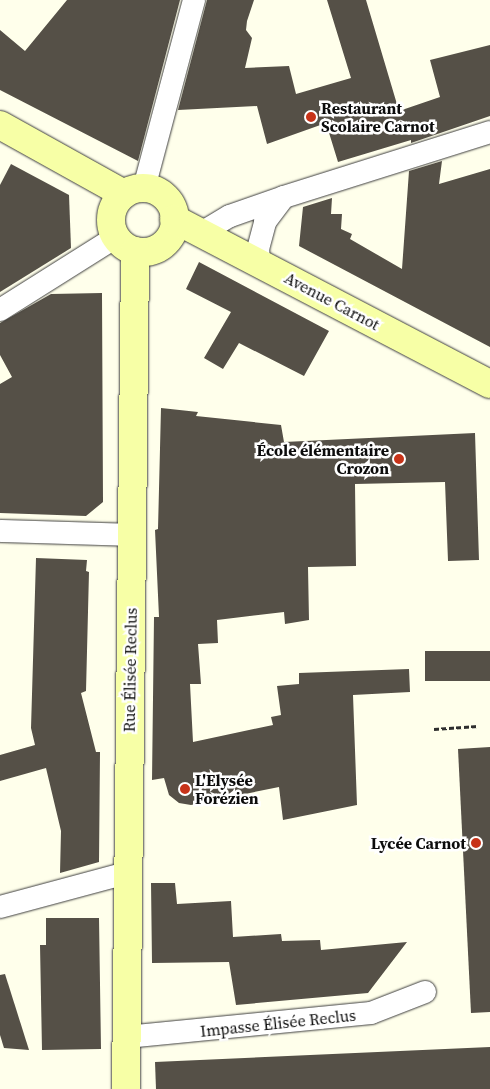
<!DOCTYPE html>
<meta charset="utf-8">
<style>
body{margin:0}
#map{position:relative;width:490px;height:1089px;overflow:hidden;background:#ffffeb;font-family:"Source Serif 4",serif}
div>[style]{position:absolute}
.building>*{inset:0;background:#555047;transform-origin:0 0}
.path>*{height:3px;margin-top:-1.5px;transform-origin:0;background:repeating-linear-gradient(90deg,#2e2e2e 0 5px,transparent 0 7.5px)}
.roads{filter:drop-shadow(0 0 1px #3f3f3f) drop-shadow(0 0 1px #3f3f3f)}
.street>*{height:22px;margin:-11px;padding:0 11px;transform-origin:11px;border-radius:11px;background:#fff}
.secondary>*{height:28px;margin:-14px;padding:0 14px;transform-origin:14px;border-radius:14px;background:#f7ffa6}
.secondary>.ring{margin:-14px;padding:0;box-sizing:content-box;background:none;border:28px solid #f7ffa6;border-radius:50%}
.dots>*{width:14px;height:14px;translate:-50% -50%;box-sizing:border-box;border:2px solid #fff;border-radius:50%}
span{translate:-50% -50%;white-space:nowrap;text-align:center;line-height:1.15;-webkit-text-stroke:5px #fff;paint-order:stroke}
.poi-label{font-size:16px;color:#0c0c0c;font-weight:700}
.left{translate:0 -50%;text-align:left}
.right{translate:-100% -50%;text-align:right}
.street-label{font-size:16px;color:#0c0c0c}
</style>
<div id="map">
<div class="building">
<div style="clip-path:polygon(67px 0,180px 0,138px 161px,0 90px,0 30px,25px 51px)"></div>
<div style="clip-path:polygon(207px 0,254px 0,247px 21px,246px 30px,252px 38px,245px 68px,289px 66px,296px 94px,351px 78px,327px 0,366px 0,399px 111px,440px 97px,430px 60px,490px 45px,490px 116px,411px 143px,411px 140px,338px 162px,326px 123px,267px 144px,257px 106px,178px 110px)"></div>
<div style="clip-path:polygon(442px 161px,439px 184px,490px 169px,490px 347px,299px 246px,303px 207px,332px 198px,331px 214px,342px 214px,341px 229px,352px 234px,350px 239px,402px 269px,409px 171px)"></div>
<div style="clip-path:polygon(11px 164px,69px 195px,71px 248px,0 292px,0 185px)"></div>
<div style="clip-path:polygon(199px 262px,329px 331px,304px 376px,239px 343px,223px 369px,204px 358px,231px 312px,186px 289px)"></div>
<div style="clip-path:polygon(102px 293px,103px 502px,86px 516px,0 513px,0 384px,12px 377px,0 355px,0 323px,51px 294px)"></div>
<div style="clip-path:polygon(161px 408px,198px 412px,196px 416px,281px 425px,284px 442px,475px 433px,479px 560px,448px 561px,445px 482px,355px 484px,356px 566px,308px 567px,309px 620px,285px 624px,284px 612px,217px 620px,218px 643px,198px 644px,201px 684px,190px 684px,193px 742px,273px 725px,271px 717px,281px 715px,277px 686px,299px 684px,299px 673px,409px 669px,410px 692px,353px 695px,357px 805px,283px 820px,279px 787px,191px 805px,179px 803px,169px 795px,164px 778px,152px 780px,154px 617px,159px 617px,155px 530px,158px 529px)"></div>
<div style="clip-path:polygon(36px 558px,87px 560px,86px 571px,89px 572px,86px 691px,81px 693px,96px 752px,100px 752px,99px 862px,60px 873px,61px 831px,46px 768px,0 781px,0 755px,35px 745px,31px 728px)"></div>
<div style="left:490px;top:651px;width:30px;height:65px;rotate:90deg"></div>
<div style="clip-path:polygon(490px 747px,490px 1012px,471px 1013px,458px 749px)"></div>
<div style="clip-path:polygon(151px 883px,175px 883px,177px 904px,231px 901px,233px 937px,281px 934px,282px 941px,320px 940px,321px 950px,407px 942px,368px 993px,236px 1005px,229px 962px,152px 963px)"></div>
<div style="clip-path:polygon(46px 918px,99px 918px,101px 1049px,42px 1050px,40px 945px,46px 945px)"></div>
<div style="clip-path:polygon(5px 974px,29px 1050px,4px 1048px,0 1035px,0 975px)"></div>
<div style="clip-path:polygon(490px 1047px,490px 1089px,156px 1089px,155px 1062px)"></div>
</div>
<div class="path">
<div style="left:434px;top:729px;width:44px;rotate:-3.9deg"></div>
</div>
<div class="roads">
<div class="street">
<div style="left:144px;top:188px;width:195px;rotate:-75.1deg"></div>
<div style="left:203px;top:232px;width:31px;rotate:-31deg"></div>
<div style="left:230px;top:216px;width:57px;rotate:-19.4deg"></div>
<div style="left:284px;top:197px;width:216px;rotate:-17.5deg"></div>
<div style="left:259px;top:262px;width:13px;rotate:-94deg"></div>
<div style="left:258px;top:249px;width:28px;rotate:-75deg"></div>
<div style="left:265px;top:222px;width:31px;rotate:-53deg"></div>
<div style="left:0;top:310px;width:137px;rotate:-32.2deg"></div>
<div style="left:0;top:531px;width:132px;rotate:1.7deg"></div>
<div style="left:0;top:907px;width:131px;rotate:-15deg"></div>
<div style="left:126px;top:1037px;width:246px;rotate:-5.6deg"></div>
<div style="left:371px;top:1013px;width:58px;rotate:-21.3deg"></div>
</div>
<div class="secondary">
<div style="left:0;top:125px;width:142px;rotate:29.1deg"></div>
<div class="ring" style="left:111px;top:188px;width:36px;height:36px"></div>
<div style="left:174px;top:219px;width:356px;rotate:27.6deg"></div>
<div style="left:126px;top:1089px;width:838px;rotate:-89.38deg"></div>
</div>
</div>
<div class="dots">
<div style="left:311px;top:117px;background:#c73319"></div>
<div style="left:399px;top:459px;background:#c73319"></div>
<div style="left:185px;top:789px;background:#c73319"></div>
<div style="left:476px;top:843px;background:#c73319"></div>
</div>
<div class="poi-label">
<span class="left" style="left:321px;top:117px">Restaurant<br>Scolaire Carnot</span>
<span class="right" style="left:389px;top:459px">École élémentaire<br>Crozon</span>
<span class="left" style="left:195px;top:789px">L'Elysée<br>Forézien</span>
<span class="right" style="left:466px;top:843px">Lycée Carnot</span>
</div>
<div class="street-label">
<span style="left:332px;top:301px;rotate:28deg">Avenue Carnot</span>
<span style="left:130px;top:670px;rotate:-89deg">Rue Élisée Reclus</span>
<span style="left:278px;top:1023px;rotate:-6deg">Impasse Élisée Reclus</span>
</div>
</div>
